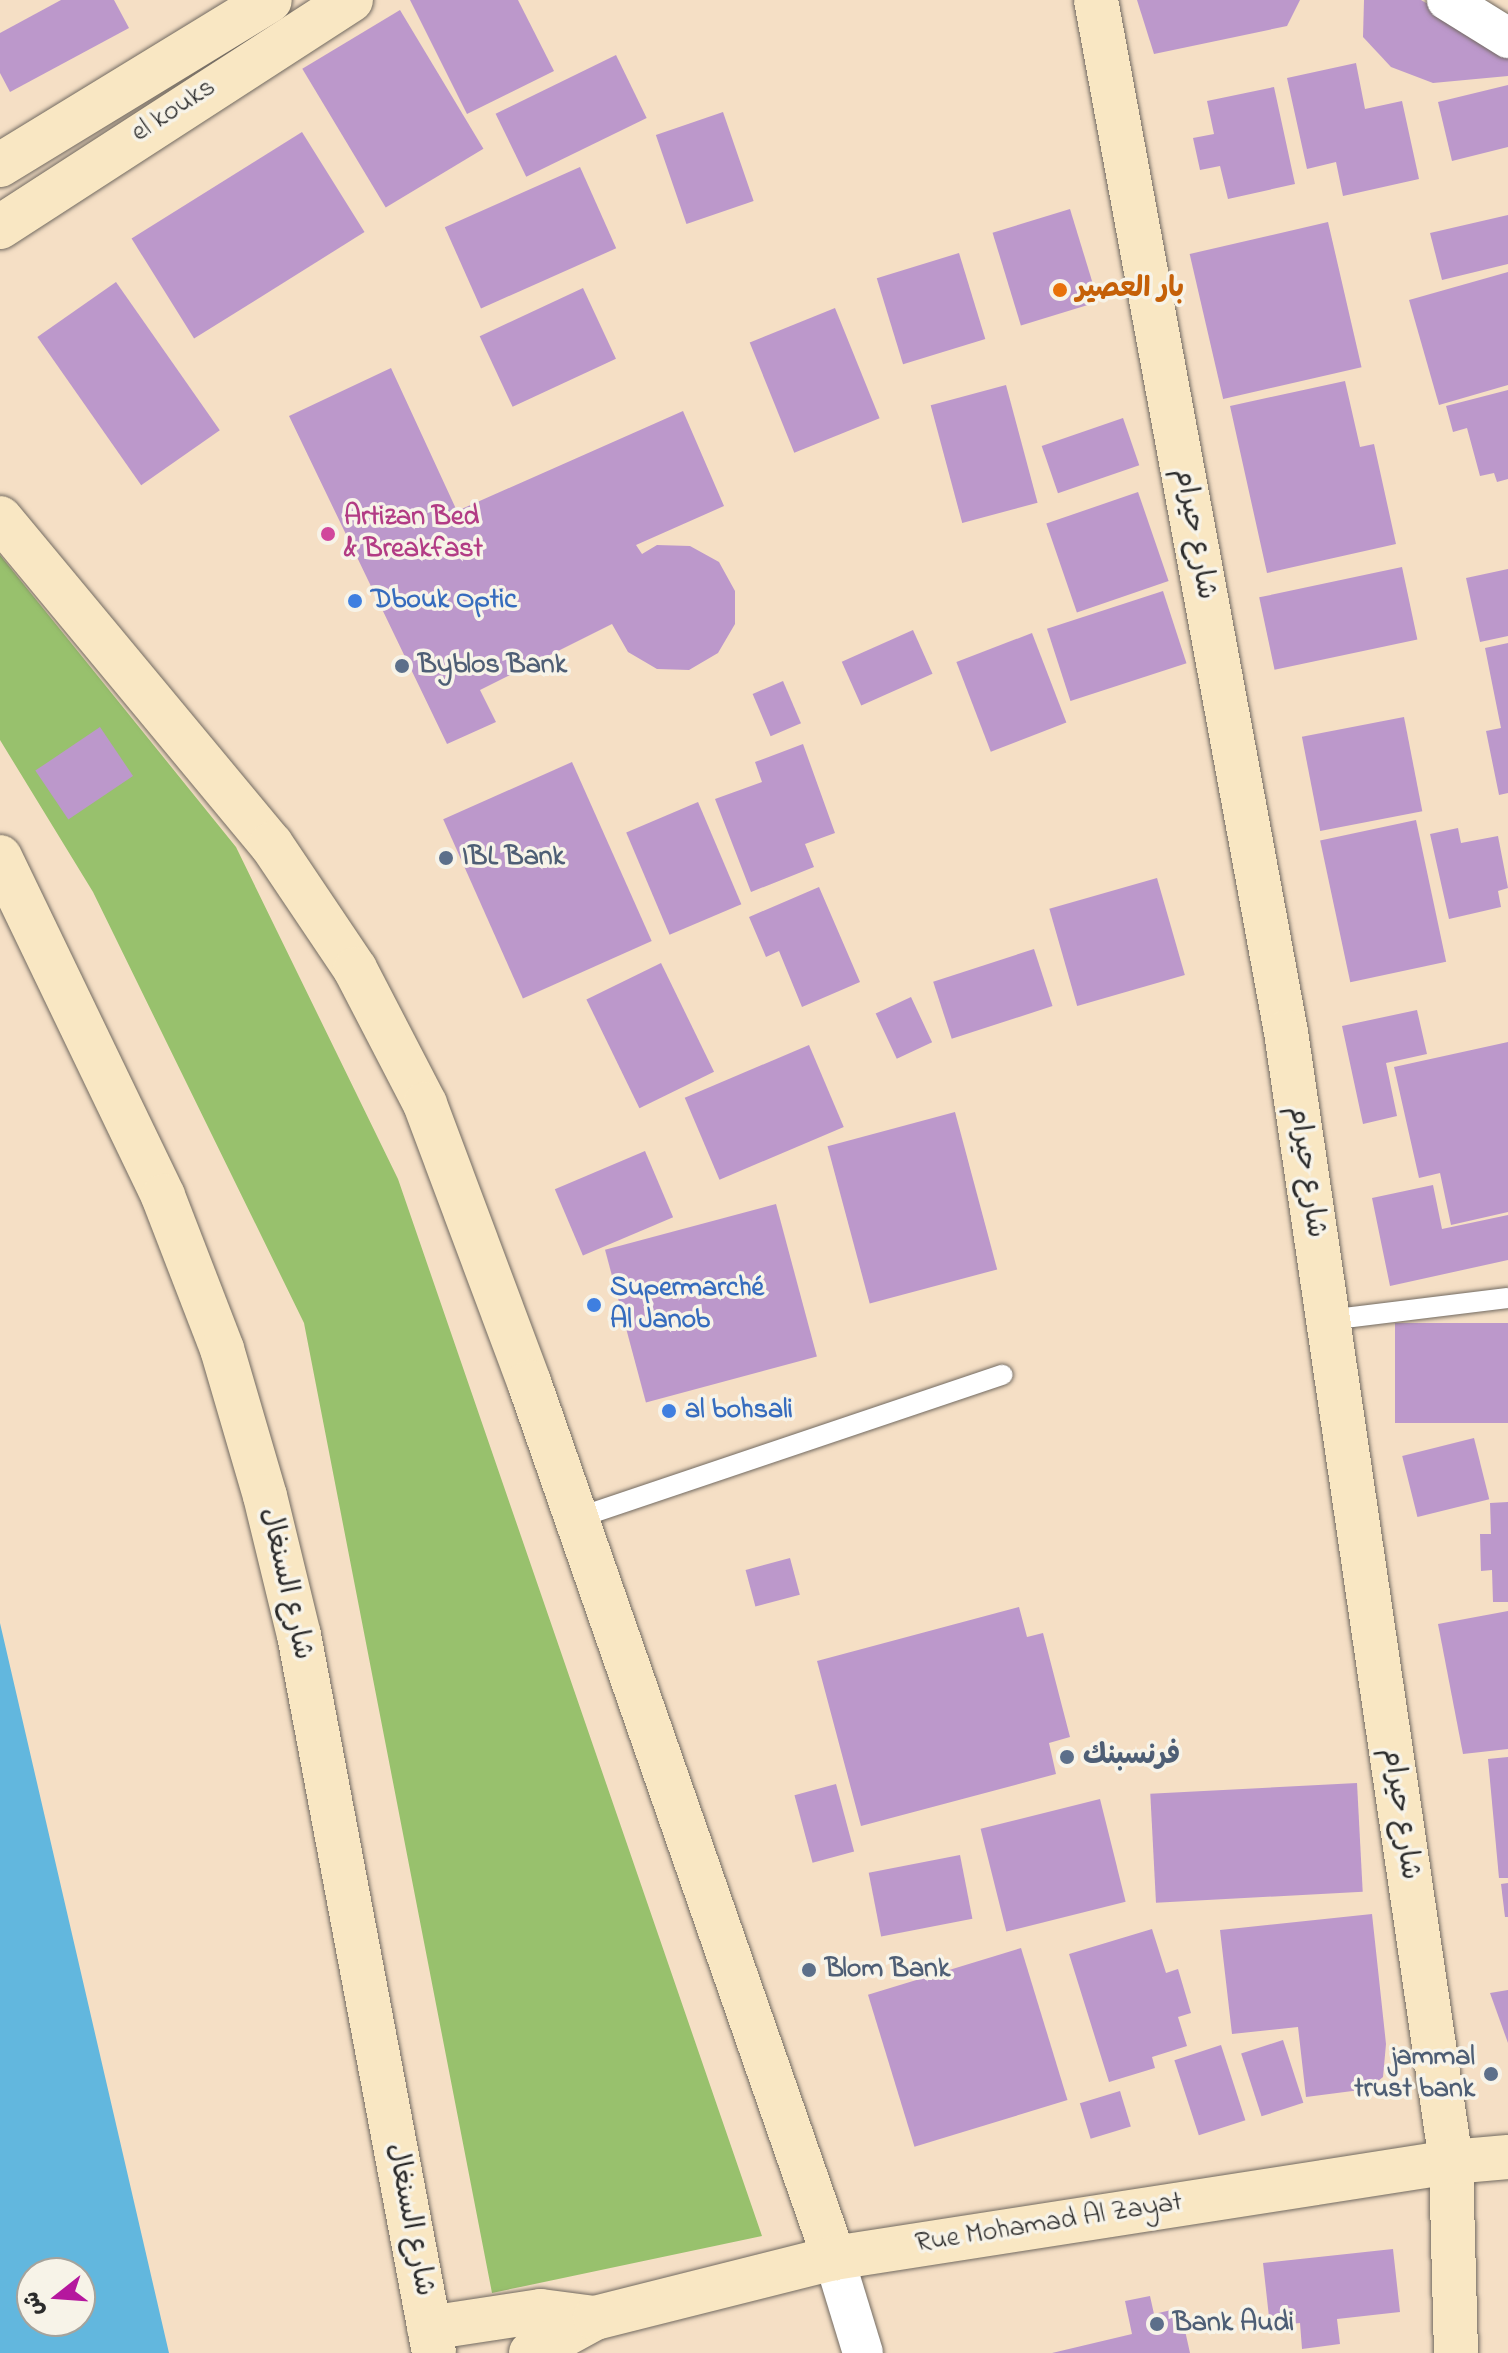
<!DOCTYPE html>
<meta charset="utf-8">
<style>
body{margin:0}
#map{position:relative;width:1508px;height:2353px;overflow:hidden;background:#f5dfc5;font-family:"Indie Flower","Playpen Sans Arabic",sans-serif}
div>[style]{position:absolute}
.green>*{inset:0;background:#98c16d}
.water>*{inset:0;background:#62b7de}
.building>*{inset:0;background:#bc98cb;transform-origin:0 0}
.roads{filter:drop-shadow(0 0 2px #726a61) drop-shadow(0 0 2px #726a61)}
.lane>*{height:20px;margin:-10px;padding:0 10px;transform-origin:10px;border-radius:10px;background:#fff}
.street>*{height:40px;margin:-20px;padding:0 20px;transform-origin:20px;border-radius:20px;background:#fff}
.secondary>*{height:44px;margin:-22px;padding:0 22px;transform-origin:22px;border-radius:22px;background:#f9e7c3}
.dots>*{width:22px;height:22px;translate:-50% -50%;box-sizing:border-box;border:4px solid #f7f3e8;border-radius:50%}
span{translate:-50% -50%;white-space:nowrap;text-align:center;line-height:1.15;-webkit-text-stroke:7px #f7f3e8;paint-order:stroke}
.street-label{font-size:28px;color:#2b2b2b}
.food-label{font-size:28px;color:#c56008;font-weight:700}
.left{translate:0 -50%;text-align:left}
.hotel-label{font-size:28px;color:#b23c85;font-weight:700}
.shop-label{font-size:28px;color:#366cbe;font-weight:700}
.service-label{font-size:28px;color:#4e5e75;font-weight:700}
.right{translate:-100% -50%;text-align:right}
.north{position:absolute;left:16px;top:2257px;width:80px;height:80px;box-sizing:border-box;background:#f7f3e8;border:2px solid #a5a39c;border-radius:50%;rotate:253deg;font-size:22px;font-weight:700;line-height:32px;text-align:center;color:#2b2b2b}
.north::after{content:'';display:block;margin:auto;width:28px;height:36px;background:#b5179e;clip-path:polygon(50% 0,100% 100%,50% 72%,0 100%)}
</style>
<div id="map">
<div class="green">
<div style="clip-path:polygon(0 555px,236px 847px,398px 1179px,762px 2236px,492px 2293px,304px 1323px,93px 892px,0 740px)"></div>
</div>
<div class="water">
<div style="clip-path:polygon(evenodd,0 1623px,169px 2353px,0 2353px,0 1623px,32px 2273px,80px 2273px,80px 2321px,32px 2321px,32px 2273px)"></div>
</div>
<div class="building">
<div style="clip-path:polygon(61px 0,114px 0,129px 28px,10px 92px,0 73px,0 33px)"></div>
<div style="clip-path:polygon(410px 0,518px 0,554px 71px,467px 114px)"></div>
<div style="clip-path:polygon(1137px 0,1300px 0,1287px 26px,1154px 54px)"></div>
<div style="clip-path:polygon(1364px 0,1421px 0,1508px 51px,1508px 76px,1433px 83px,1391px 67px,1363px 37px)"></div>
<div style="left:400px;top:10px;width:162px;height:114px;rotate:59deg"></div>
<div style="left:616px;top:55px;width:70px;height:134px;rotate:64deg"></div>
<div style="clip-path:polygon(1356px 63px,1365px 109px,1402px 101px,1419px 179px,1343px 196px,1336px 162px,1307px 169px,1287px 78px)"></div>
<div style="clip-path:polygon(1508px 85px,1508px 147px,1452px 161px,1438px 102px)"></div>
<div style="clip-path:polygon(1274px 87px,1295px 184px,1228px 199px,1220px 166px,1200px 170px,1193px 138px,1214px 134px,1207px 101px)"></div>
<div style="left:723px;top:112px;width:94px;height:71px;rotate:71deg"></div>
<div style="left:302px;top:132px;width:118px;height:201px;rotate:58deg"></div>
<div style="left:580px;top:167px;width:89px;height:148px;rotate:66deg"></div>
<div style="left:1070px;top:209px;width:97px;height:81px;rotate:73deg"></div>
<div style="clip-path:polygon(1508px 215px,1508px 264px,1442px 280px,1430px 233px)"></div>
<div style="left:1328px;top:222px;width:149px;height:142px;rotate:77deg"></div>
<div style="left:959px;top:253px;width:90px;height:86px;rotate:73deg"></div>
<div style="clip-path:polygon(1508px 272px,1508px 385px,1439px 405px,1409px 300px)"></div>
<div style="left:116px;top:282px;width:181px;height:96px;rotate:55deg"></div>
<div style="left:583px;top:288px;width:78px;height:114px;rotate:65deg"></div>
<div style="left:835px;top:308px;width:119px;height:92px;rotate:68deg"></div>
<div style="clip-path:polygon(391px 368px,457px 511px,683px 411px,724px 506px,636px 545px,642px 554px,657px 545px,690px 546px,719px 562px,735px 591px,735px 624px,718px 653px,689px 670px,657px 669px,628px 652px,612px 624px,480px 690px,496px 722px,447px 744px,289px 416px)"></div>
<div style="clip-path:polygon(1345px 381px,1360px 447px,1374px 444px,1396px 544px,1267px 573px,1230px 406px)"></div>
<div style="left:1006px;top:385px;width:122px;height:78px;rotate:75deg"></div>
<div style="clip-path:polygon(1508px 390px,1508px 479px,1497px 482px,1494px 473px,1480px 476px,1467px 428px,1453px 432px,1446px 406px)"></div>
<div style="left:1123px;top:418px;width:50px;height:86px;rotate:71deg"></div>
<div style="left:1138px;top:492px;width:94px;height:97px;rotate:71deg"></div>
<div style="left:1402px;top:567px;width:74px;height:146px;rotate:78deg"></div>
<div style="clip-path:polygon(1508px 569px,1508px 636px,1480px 642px,1466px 578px)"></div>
<div style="left:1163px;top:591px;width:76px;height:122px;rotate:72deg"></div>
<div style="left:913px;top:630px;width:48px;height:78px;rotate:66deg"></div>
<div style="left:1032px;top:633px;width:96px;height:81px;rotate:69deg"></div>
<div style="clip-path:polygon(1508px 643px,1508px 793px,1499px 795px,1486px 731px,1501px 728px,1485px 648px)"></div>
<div style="left:783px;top:681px;width:46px;height:33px;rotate:67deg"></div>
<div style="left:1404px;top:717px;width:96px;height:104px;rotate:79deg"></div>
<div style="left:100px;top:727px;width:59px;height:78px;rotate:56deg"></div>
<div style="clip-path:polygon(803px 744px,835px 833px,805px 844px,814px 867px,751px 892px,715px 799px,762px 782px,755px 762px)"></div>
<div style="left:572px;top:762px;width:196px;height:141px;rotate:66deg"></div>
<div style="left:698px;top:802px;width:111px;height:78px;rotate:67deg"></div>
<div style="left:1416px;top:820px;width:145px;height:98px;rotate:78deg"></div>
<div style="clip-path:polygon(1458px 828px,1461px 843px,1498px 836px,1508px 888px,1498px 891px,1501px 907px,1449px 919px,1430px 834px)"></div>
<div style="left:1157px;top:878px;width:101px;height:112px;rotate:74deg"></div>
<div style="clip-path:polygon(819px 887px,860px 982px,802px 1007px,779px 951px,766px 957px,749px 917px)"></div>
<div style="left:1034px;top:949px;width:60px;height:106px;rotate:72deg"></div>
<div style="left:661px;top:963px;width:121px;height:83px;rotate:64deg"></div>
<div style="left:911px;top:997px;width:50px;height:39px;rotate:65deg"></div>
<div style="clip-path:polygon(1417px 1010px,1427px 1054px,1386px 1063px,1397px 1116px,1363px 1124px,1342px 1026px)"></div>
<div style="clip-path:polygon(1508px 1042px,1508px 1212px,1451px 1225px,1440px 1173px,1419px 1178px,1394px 1067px)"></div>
<div style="left:809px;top:1045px;width:89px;height:135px;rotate:67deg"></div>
<div style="left:955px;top:1112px;width:163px;height:132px;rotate:75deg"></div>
<div style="left:645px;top:1151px;width:72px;height:98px;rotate:67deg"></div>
<div style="clip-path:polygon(1433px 1185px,1442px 1229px,1508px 1215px,1508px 1260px,1390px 1286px,1372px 1198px)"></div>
<div style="left:776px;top:1204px;width:158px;height:177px;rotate:75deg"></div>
<div style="left:1508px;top:1323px;width:100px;height:113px;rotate:90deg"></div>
<div style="left:1474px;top:1438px;width:63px;height:74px;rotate:76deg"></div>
<div style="clip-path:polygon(1508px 1502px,1508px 1602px,1493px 1602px,1492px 1570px,1481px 1571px,1480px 1534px,1491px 1534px,1490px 1503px)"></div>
<div style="left:790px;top:1558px;width:38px;height:46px;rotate:75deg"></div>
<div style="clip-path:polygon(1019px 1607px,1027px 1637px,1043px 1633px,1070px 1737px,1049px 1743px,1056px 1774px,861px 1826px,817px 1661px)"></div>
<div style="clip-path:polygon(1508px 1611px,1508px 1749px,1463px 1754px,1438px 1624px)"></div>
<div style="clip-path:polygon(1508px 1757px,1508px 1878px,1499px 1878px,1488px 1759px)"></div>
<div style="left:1357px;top:1783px;width:109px;height:207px;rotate:87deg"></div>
<div style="left:836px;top:1784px;width:70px;height:43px;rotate:75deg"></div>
<div style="left:1100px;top:1799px;width:106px;height:123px;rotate:76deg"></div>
<div style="left:960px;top:1855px;width:65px;height:93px;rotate:79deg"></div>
<div style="clip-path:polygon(1508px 1883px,1508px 1917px,1505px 1917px,1501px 1884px)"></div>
<div style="clip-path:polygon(1372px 1914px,1386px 2044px,1383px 2077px,1368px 2089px,1306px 2097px,1298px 2027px,1232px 2034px,1220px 1930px)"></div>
<div style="clip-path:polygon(1152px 1929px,1166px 1973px,1178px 1969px,1191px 2013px,1178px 2017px,1187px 2046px,1152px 2057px,1155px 2068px,1109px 2082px,1069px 1954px)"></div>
<div style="left:1021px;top:1948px;width:159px;height:160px;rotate:73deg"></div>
<div style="clip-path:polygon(1508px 1990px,1508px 2043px,1490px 1993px)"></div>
<div style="left:1283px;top:2040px;width:66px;height:44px;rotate:72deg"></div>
<div style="left:1221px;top:2045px;width:79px;height:49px;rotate:72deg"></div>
<div style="left:1120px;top:2091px;width:37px;height:42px;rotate:73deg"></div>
<div style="clip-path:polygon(1393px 2249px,1400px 2312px,1337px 2319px,1340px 2344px,1302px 2349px,1300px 2323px,1270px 2326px,1263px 2263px)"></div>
<div style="clip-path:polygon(1150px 2296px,1154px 2314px,1180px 2308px,1190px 2353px,1052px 2353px,1132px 2334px,1125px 2301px)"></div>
</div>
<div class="roads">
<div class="lane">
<div style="left:1328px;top:1320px;width:181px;rotate:-7deg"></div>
<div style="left:577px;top:1518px;width:449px;rotate:-18.6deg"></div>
</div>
<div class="street">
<div style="left:1447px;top:0;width:72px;rotate:31.9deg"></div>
<div style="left:834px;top:2258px;width:99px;rotate:73deg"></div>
</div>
<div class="secondary">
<div style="left:1096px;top:0;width:1049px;rotate:79.57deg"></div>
<div style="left:1286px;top:1032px;width:1142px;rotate:81.69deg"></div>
<div style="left:1451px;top:2162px;width:191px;rotate:88.5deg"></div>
<div style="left:0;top:165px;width:316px;rotate:-31.4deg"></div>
<div style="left:0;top:227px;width:418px;rotate:-32.9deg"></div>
<div style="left:0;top:518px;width:424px;rotate:50.3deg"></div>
<div style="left:271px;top:844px;width:151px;rotate:56.1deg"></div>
<div style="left:355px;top:969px;width:152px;rotate:62.6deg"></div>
<div style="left:425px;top:1104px;width:297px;rotate:69.5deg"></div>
<div style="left:529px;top:1382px;width:928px;rotate:70.8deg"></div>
<div style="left:0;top:857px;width:376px;rotate:64.3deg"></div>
<div style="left:163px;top:1196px;width:164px;rotate:68.9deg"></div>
<div style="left:222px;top:1349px;width:153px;rotate:73.7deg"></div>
<div style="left:265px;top:1496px;width:143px;rotate:76.3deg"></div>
<div style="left:299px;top:1635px;width:731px;rotate:79.35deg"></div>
<div style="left:429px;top:2328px;width:113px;rotate:-8.6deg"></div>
<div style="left:541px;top:2311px;width:54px;rotate:7.4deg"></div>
<div style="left:531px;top:2353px;width:73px;rotate:-28.7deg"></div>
<div style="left:595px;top:2318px;width:246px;rotate:-14.1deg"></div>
<div style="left:834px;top:2258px;width:624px;rotate:-8.84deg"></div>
<div style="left:1451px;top:2162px;width:57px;rotate:-5deg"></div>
</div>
</div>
<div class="dots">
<div style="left:1060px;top:290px;background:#e8710a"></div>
<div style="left:328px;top:534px;background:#d1479c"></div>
<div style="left:355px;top:601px;background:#3f7fe0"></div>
<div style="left:402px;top:666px;background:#5c6f8a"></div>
<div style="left:446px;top:858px;background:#5c6f8a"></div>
<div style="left:594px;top:1305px;background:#3f7fe0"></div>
<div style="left:669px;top:1411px;background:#3f7fe0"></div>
<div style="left:1067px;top:1757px;background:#5c6f8a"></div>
<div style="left:809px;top:1970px;background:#5c6f8a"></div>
<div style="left:1491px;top:2074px;background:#5c6f8a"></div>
<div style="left:1157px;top:2324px;background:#5c6f8a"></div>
</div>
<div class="street-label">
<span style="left:174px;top:111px;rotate:-33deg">el kouks</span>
<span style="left:1194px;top:534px;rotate:80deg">شارع حيرام</span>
<span style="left:1306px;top:1172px;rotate:82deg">شارع حيرام</span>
<span style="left:285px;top:1584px;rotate:77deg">شارع السنغال</span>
<span style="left:1400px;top:1814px;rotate:82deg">شارع حيرام</span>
<span style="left:409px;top:2220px;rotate:79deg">شارع السنغال</span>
<span style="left:1049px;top:2224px;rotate:-9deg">Rue Mohamad Al Zayat</span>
</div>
<div class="food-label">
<span class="left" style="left:1076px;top:290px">بار العصير</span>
</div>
<div class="hotel-label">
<span class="left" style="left:344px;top:534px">Artizan Bed<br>&amp; Breakfast</span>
</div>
<div class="shop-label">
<span class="left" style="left:371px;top:601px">Dbouk Optic</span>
<span class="left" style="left:610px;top:1305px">Supermarché<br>Al Janob</span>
<span class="left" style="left:685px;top:1411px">al bohsali</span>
</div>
<div class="service-label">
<span class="left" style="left:418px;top:666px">Byblos Bank</span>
<span class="left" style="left:462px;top:858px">IBL Bank</span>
<span class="left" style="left:1083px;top:1757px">فرنسبنك</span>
<span class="left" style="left:825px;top:1970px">Blom Bank</span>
<span class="right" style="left:1475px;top:2074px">jammal<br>trust bank</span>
<span class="left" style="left:1173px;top:2324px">Bank Audi</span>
</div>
<div class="north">ش</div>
</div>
